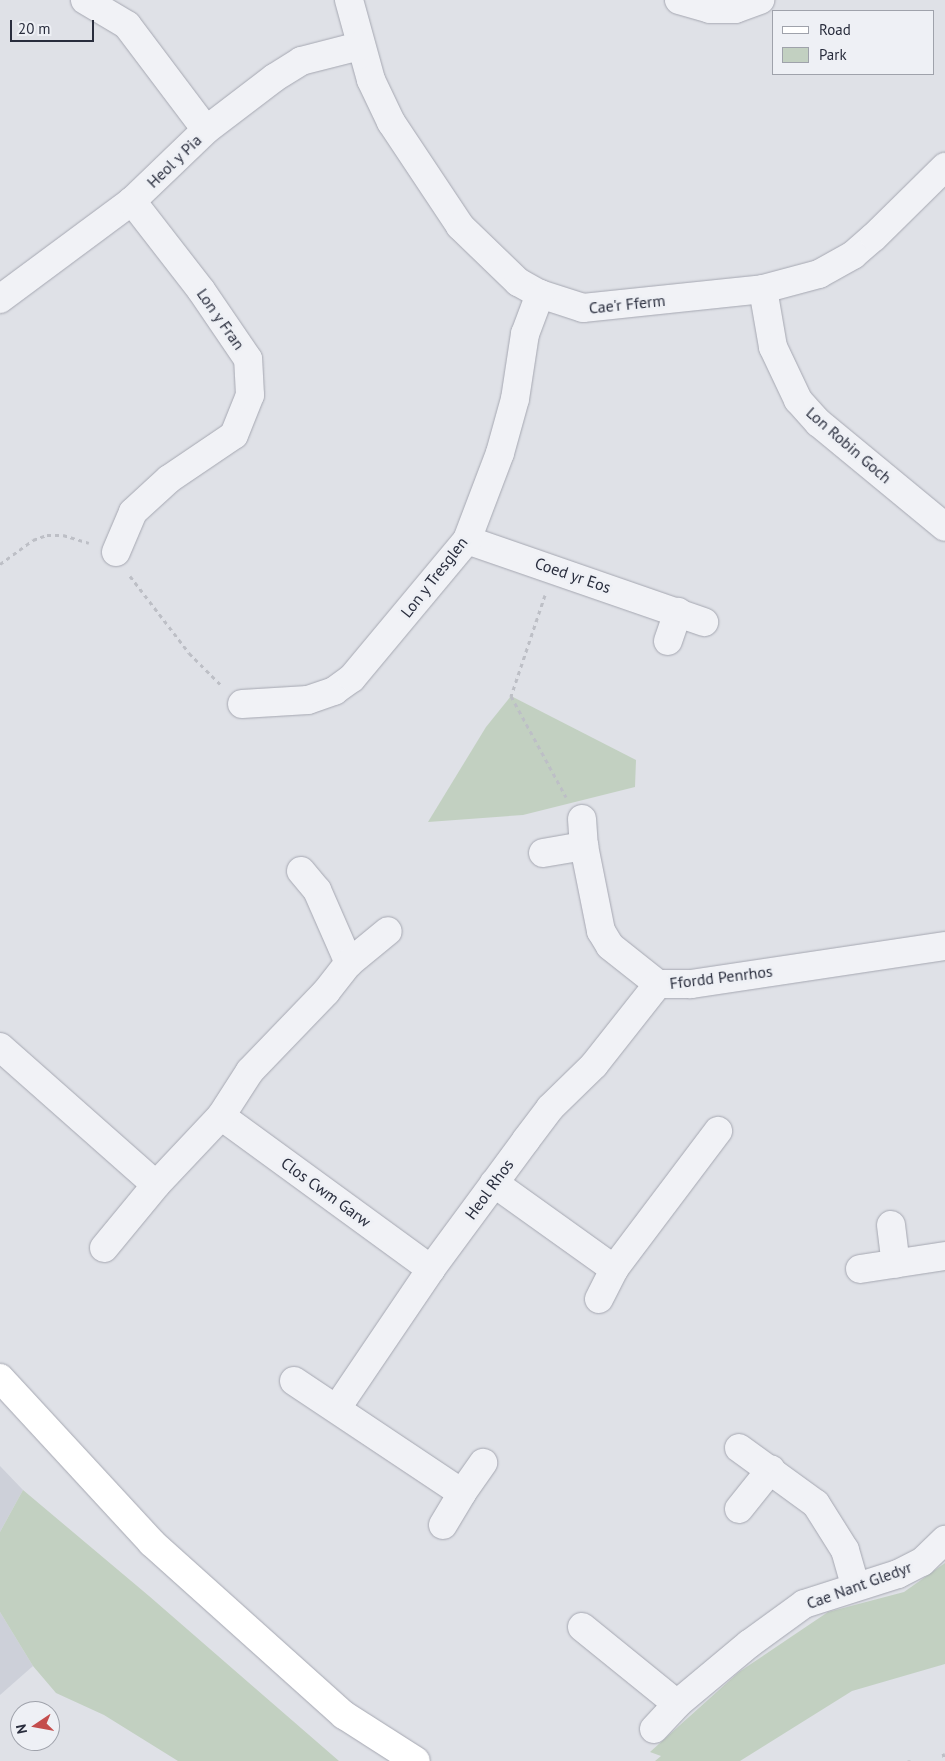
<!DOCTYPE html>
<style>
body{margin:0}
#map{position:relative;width:945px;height:1761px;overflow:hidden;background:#dfe1e7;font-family:"PT Sans",sans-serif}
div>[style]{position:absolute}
.built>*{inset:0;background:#cdd0d9}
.green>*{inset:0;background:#c2d0c1}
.path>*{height:3px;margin-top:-1.5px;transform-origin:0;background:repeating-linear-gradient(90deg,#bdbfc6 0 4px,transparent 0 8px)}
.roads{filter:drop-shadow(0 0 1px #a5a7b1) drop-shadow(0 0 1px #a5a7b1)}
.minor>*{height:28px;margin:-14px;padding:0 14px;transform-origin:14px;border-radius:14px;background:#f1f2f6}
.major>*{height:28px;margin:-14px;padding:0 14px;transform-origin:14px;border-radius:14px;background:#fff}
span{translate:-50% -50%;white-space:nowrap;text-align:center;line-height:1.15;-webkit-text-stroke:5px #eef0f5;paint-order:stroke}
.street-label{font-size:16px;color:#292d3d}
.legend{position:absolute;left:772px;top:10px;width:162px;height:65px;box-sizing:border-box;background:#eef0f5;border:1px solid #9fa2ab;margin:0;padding:6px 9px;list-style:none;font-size:15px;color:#292d3d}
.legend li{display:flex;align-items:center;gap:10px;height:25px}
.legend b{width:25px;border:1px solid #9fa2ab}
.north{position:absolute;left:10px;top:1701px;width:50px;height:50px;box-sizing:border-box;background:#eef0f5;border:1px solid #9fa2ab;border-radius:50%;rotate:258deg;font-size:14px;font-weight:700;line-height:20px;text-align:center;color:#292d3d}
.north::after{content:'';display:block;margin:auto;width:18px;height:22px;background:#c44d4d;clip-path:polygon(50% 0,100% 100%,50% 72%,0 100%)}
.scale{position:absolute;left:10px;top:20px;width:84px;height:22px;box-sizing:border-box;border:2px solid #292d3d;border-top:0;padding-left:6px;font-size:15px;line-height:18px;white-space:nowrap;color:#292d3d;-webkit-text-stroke:4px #eef0f5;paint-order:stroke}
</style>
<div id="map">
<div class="built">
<div style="clip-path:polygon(0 1466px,23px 1490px,0 1532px)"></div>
<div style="clip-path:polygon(0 1612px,33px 1666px,0 1695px)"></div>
</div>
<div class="green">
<div style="clip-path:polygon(511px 696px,636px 760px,635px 787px,523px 815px,428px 822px,486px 727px)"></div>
<div style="clip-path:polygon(23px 1490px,149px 1596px,339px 1761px,178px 1761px,104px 1715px,56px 1693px,33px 1666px,0 1612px,0 1532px)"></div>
<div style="clip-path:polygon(945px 1563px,945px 1664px,852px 1691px,740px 1761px,655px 1761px,661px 1756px,650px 1752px,739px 1672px,828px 1612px,904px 1592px)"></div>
</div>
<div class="path">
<div style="left:0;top:564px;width:41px;rotate:-36deg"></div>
<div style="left:33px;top:540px;width:15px;rotate:-20deg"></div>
<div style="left:47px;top:535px;width:16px"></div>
<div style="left:63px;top:535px;width:27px;rotate:17deg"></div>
<div style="left:130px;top:576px;width:97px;rotate:52.5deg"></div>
<div style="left:189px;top:653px;width:47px;rotate:45deg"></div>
<div style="left:545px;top:595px;width:107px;rotate:108.6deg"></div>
<div style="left:511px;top:696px;width:115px;rotate:61.4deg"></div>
<div style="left:943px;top:1753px;width:8px;rotate:76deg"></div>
<div style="left:909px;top:1760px;width:1px;rotate:90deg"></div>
</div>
<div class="roads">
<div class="minor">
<div style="left:85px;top:0;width:49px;rotate:30.8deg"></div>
<div style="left:127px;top:25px;width:131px;rotate:53deg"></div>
<div style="left:349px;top:0;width:83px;rotate:74.6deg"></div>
<div style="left:371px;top:80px;width:47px;rotate:64.5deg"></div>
<div style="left:391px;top:122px;width:125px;rotate:56.4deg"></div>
<div style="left:460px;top:226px;width:81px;rotate:44deg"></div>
<div style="left:518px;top:282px;width:25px;rotate:29deg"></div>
<div style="left:540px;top:294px;width:45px;rotate:18deg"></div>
<div style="left:583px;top:308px;width:181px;rotate:-6deg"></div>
<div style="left:763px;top:289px;width:58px;rotate:-15deg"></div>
<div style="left:819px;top:274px;width:39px;rotate:-29deg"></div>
<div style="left:853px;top:255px;width:28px;rotate:-41deg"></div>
<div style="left:874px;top:237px;width:100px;rotate:-44.6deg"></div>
<div style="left:679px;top:0;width:32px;rotate:16deg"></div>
<div style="left:710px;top:9px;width:25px"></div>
<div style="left:735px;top:9px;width:27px;rotate:-20deg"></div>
<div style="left:763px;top:289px;width:59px;rotate:80.2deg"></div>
<div style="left:773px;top:347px;width:59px;rotate:64.7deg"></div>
<div style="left:798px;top:400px;width:31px;rotate:48deg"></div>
<div style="left:819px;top:423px;width:163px;rotate:39.5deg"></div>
<div style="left:0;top:299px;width:164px;rotate:-36.6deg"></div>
<div style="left:132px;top:201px;width:103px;rotate:-43.8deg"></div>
<div style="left:206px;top:130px;width:86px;rotate:-37.4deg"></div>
<div style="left:274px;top:78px;width:32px;rotate:-32deg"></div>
<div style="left:301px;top:61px;width:61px;rotate:-14.3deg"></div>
<div style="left:467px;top:540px;width:251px;rotate:19.1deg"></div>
<div style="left:116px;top:552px;width:43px;rotate:-67deg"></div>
<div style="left:133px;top:512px;width:49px;rotate:-42.5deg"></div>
<div style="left:169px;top:479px;width:78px;rotate:-34.1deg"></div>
<div style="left:234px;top:435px;width:43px;rotate:-68.2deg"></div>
<div style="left:250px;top:395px;width:36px;rotate:-93deg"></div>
<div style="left:248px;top:359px;width:83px;rotate:-124.3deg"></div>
<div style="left:201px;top:290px;width:113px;rotate:-127.8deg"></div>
<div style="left:668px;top:641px;width:31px;rotate:-71deg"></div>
<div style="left:242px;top:704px;width:66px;rotate:-3.5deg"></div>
<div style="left:308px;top:700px;width:28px;rotate:-19deg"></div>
<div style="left:334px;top:691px;width:22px;rotate:-36deg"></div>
<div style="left:352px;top:678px;width:180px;rotate:-50.2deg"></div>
<div style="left:467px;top:540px;width:93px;rotate:-69.2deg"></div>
<div style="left:500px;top:453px;width:56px;rotate:-74.5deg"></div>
<div style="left:515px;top:399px;width:66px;rotate:-81.3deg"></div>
<div style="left:525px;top:334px;width:43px;rotate:-69.4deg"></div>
<div style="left:582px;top:819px;width:27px;rotate:86deg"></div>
<div style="left:584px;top:846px;width:87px;rotate:78.7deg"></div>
<div style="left:601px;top:931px;width:17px;rotate:59deg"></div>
<div style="left:610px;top:946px;width:61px;rotate:38.4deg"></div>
<div style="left:658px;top:984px;width:33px"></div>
<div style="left:691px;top:984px;width:257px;rotate:-8.5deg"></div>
<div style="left:543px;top:853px;width:42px;rotate:-9.7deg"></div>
<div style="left:301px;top:871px;width:25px;rotate:50deg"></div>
<div style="left:317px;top:890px;width:80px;rotate:66.3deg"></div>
<div style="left:0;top:1047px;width:208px;rotate:41.5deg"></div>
<div style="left:221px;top:1116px;width:260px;rotate:36.1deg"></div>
<div style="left:494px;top:1183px;width:148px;rotate:35.6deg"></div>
<div style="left:614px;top:1269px;width:173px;rotate:-53deg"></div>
<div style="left:891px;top:1225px;width:39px;rotate:83deg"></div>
<div style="left:104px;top:1248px;width:82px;rotate:-50.5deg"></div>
<div style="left:156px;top:1185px;width:95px;rotate:-46.7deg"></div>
<div style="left:221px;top:1116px;width:54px;rotate:-57.2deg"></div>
<div style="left:250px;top:1071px;width:110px;rotate:-46.1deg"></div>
<div style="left:326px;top:992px;width:37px;rotate:-52deg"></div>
<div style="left:349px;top:963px;width:50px;rotate:-39.4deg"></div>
<div style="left:860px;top:1269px;width:86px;rotate:-8.7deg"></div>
<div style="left:599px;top:1299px;width:34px;rotate:-63deg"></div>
<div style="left:294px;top:1381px;width:202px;rotate:33.7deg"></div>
<div style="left:462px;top:1493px;width:37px;rotate:-55deg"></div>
<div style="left:337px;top:1408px;width:168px;rotate:-55.9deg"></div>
<div style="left:431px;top:1269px;width:160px;rotate:-53.6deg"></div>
<div style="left:526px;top:1140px;width:40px;rotate:-53deg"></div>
<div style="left:550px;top:1108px;width:62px;rotate:-44.3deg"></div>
<div style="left:594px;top:1065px;width:103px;rotate:-51.7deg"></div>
<div style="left:739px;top:1448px;width:95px;rotate:36deg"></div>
<div style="left:816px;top:1504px;width:54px;rotate:57.8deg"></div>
<div style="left:845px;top:1550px;width:36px;rotate:74deg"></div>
<div style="left:739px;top:1509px;width:51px;rotate:-51.3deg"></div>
<div style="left:443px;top:1525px;width:37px;rotate:-59deg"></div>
<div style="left:582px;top:1627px;width:122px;rotate:39deg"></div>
<div style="left:654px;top:1729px;width:34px;rotate:-47deg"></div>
<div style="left:677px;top:1704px;width:94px;rotate:-39.8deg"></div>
<div style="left:749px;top:1644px;width:68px;rotate:-36deg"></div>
<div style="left:804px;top:1604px;width:99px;rotate:-17.7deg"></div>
<div style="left:898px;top:1574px;width:27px;rotate:-27deg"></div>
<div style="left:922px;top:1562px;width:32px;rotate:-44deg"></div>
</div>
<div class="major">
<div style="left:0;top:1378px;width:224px;rotate:47.3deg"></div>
<div style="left:152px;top:1543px;width:258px;rotate:41.9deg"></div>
<div style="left:344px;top:1715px;width:85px;rotate:32.6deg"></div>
</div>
</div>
<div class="street-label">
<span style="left:174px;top:161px;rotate:-44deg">Heol y Pia</span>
<span style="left:627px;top:304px;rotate:-6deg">Cae'r Fferm</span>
<span style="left:221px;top:319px;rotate:55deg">Lon y Fran</span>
<span style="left:849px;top:445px;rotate:41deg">Lon Robin Goch</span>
<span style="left:573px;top:575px;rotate:19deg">Coed yr Eos</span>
<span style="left:434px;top:577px;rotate:-52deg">Lon y Tresglen</span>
<span style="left:721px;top:977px;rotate:-7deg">Ffordd Penrhos</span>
<span style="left:489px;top:1189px;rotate:-54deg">Heol Rhos</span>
<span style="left:326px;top:1192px;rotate:36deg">Clos Cwm Garw</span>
<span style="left:859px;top:1585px;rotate:-20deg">Cae Nant Gledyr</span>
</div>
<ul class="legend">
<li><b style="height:6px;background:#fff"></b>Road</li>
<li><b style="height:14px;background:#c2d0c1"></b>Park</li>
</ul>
<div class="north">N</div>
<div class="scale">20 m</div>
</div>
